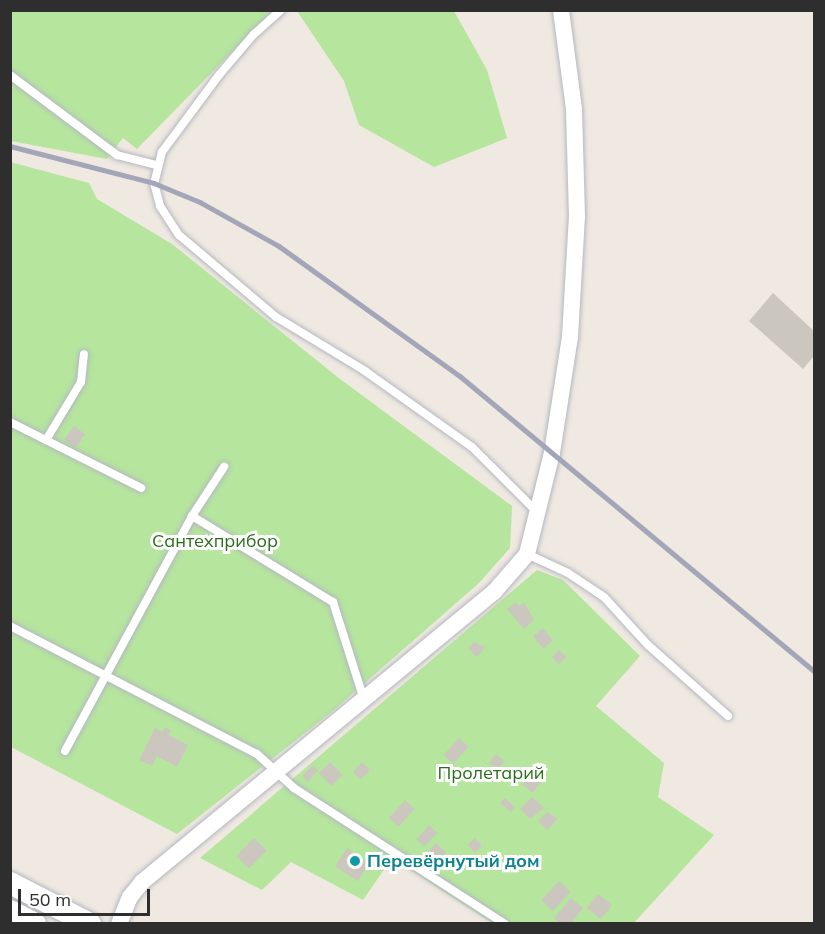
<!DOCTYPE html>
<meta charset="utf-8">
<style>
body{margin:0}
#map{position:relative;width:825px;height:934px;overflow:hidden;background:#efe9e1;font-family:Mulish,sans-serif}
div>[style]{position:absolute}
.green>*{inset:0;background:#b6e59e}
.building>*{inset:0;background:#cbc7bf;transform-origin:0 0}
.roads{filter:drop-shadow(0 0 2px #b4b7c1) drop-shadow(0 0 2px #b4b7c1)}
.service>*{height:8px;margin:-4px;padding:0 4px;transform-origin:4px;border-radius:4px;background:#fff}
.minor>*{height:16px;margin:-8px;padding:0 8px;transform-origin:8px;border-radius:8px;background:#fff}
.secondary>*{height:22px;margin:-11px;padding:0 11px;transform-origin:11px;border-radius:11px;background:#fff}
.rail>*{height:4.5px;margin:-2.25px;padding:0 2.25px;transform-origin:2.25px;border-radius:2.25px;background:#a3a6b8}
.dots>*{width:16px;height:16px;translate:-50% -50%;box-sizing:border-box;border:3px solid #fff;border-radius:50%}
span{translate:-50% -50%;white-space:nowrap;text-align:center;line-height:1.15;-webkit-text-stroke:6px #fff;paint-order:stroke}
.park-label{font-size:18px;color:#2c6e1b}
.culture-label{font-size:18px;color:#0d838f;font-weight:700}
.left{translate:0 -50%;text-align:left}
.frame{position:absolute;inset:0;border:12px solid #2e2e2e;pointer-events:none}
.scale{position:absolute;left:18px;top:889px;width:132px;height:27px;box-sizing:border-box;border:3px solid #2e2e2e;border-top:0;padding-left:8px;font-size:18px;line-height:21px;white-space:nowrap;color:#2e2e2e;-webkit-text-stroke:4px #fff;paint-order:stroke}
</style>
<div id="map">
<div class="green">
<div style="clip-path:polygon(10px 11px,272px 11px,137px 149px,123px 138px,107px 159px,11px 141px)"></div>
<div style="clip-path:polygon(297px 11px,454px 11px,487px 70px,507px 138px,434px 167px,359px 125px,344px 81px)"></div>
<div style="clip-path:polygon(10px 162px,89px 183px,97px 199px,172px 244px,340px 379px,512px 506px,510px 548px,479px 583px,334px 710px,177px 834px,11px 747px)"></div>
<div style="clip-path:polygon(537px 570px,563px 580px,640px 656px,596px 706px,664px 763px,658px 797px,714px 835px,633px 924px,492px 923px,392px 858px,363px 900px,291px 862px,262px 890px,200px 858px)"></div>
</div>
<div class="building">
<div style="clip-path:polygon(773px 293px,814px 331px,814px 356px,803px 369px,749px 321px)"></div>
<div style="left:74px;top:426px;width:14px;height:17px;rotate:36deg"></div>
<div style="clip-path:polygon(516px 602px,519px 606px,524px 602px,534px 620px,524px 629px,507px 609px)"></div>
<div style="left:543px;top:628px;width:16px;height:13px;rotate:50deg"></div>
<div style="clip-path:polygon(474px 642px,485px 647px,477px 657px,468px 649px)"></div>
<div style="left:559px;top:650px;width:10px;height:10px;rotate:45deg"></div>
<div style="clip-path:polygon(165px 727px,171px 730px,169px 735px,188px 745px,177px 767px,157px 756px,152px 766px,139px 760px,155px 728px,162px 732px)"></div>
<div style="left:459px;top:738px;width:13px;height:23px;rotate:42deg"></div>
<div style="left:496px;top:754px;width:11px;height:11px;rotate:41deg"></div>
<div style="left:330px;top:762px;width:18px;height:16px;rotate:45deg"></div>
<div style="left:362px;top:762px;width:11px;height:14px;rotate:41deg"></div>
<div style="clip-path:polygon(313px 765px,318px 770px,308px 782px,302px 776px)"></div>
<div style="left:532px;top:773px;width:13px;height:15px;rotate:39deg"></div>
<div style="clip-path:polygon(532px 797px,544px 808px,530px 819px,520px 809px)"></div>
<div style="clip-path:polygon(505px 798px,515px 807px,511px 812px,500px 803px)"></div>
<div style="left:405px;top:800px;width:13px;height:24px;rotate:42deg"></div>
<div style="clip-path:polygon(547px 812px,558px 819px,547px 830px,538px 821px)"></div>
<div style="left:429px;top:825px;width:11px;height:19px;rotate:41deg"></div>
<div style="left:254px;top:838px;width:18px;height:25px;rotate:45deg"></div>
<div style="left:475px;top:838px;width:11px;height:10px;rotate:49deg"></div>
<div style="clip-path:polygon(436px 843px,446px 852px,438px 864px,426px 854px)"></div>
<div style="left:347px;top:848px;width:27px;height:22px;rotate:33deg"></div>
<div style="left:559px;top:881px;width:16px;height:26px;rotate:43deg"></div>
<div style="left:598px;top:894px;width:18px;height:18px;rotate:38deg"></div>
<div style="clip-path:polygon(571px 898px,583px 908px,571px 924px,560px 924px,554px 918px)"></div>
</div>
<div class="roads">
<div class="service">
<div style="left:281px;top:10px;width:36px;rotate:138deg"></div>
<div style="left:254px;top:34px;width:54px;rotate:130.5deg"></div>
<div style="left:219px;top:75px;width:96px;rotate:126.5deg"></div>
<div style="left:162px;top:152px;width:32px;rotate:104deg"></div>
<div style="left:154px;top:183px;width:24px;rotate:75deg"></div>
<div style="left:160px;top:206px;width:35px;rotate:57deg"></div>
<div style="left:179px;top:235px;width:127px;rotate:40.2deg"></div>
<div style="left:276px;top:317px;width:104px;rotate:31.2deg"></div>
<div style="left:365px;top:371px;width:131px;rotate:35.4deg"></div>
<div style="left:472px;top:447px;width:95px;rotate:45deg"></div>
<div style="left:10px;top:75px;width:134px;rotate:36.8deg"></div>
<div style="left:117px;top:155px;width:40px;rotate:14.4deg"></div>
<div style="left:10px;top:422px;width:147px;rotate:26.7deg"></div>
<div style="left:46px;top:440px;width:68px;rotate:-58.9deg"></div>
<div style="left:81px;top:382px;width:28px;rotate:-84deg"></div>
<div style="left:192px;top:516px;width:165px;rotate:31.4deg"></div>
<div style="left:333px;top:602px;width:103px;rotate:72.4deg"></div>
<div style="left:527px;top:554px;width:45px;rotate:24.9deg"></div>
<div style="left:568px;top:573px;width:43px;rotate:33.7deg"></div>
<div style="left:604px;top:597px;width:65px;rotate:47.5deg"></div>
<div style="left:648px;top:645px;width:107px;rotate:41.6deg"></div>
<div style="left:10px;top:626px;width:278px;rotate:27.4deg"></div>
<div style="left:257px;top:754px;width:50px;rotate:42.6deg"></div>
<div style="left:294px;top:788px;width:251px;rotate:32.8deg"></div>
<div style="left:65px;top:751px;width:267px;rotate:-61.6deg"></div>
<div style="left:192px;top:516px;width:59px;rotate:-56.9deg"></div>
</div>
<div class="minor">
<div style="left:119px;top:924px;width:29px;rotate:-68deg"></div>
<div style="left:130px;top:897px;width:19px;rotate:-51deg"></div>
<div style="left:142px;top:882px;width:456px;rotate:-39.5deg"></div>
<div style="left:494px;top:592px;width:50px;rotate:-49deg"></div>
<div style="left:527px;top:554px;width:104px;rotate:-76.1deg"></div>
<div style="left:552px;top:453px;width:117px;rotate:-81.2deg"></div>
<div style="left:570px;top:337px;width:120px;rotate:-86.7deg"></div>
<div style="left:577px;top:217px;width:108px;rotate:-91.6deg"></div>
<div style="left:574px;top:109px;width:100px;rotate:-97.5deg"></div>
</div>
<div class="secondary">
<div style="left:10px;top:883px;width:90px;rotate:27.1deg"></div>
<div style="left:10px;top:911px;width:28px;rotate:27deg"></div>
</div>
</div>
<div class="rail">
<div style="left:10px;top:146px;width:149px;rotate:14.4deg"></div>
<div style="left:154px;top:183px;width:50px;rotate:22.4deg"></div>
<div style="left:200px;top:202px;width:90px;rotate:29.1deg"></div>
<div style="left:279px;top:246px;width:223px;rotate:35.7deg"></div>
<div style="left:460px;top:376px;width:461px;rotate:39.8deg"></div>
</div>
<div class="dots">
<div style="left:355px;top:861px;background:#0f9aa8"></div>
</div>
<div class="park-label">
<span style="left:215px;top:541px">Сантехприбор</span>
<span style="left:491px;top:773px">Пролетарий</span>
</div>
<div class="culture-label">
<span class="left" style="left:367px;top:861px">Перевёрнутый дом</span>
</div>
<div class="frame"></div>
<div class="scale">50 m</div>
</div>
